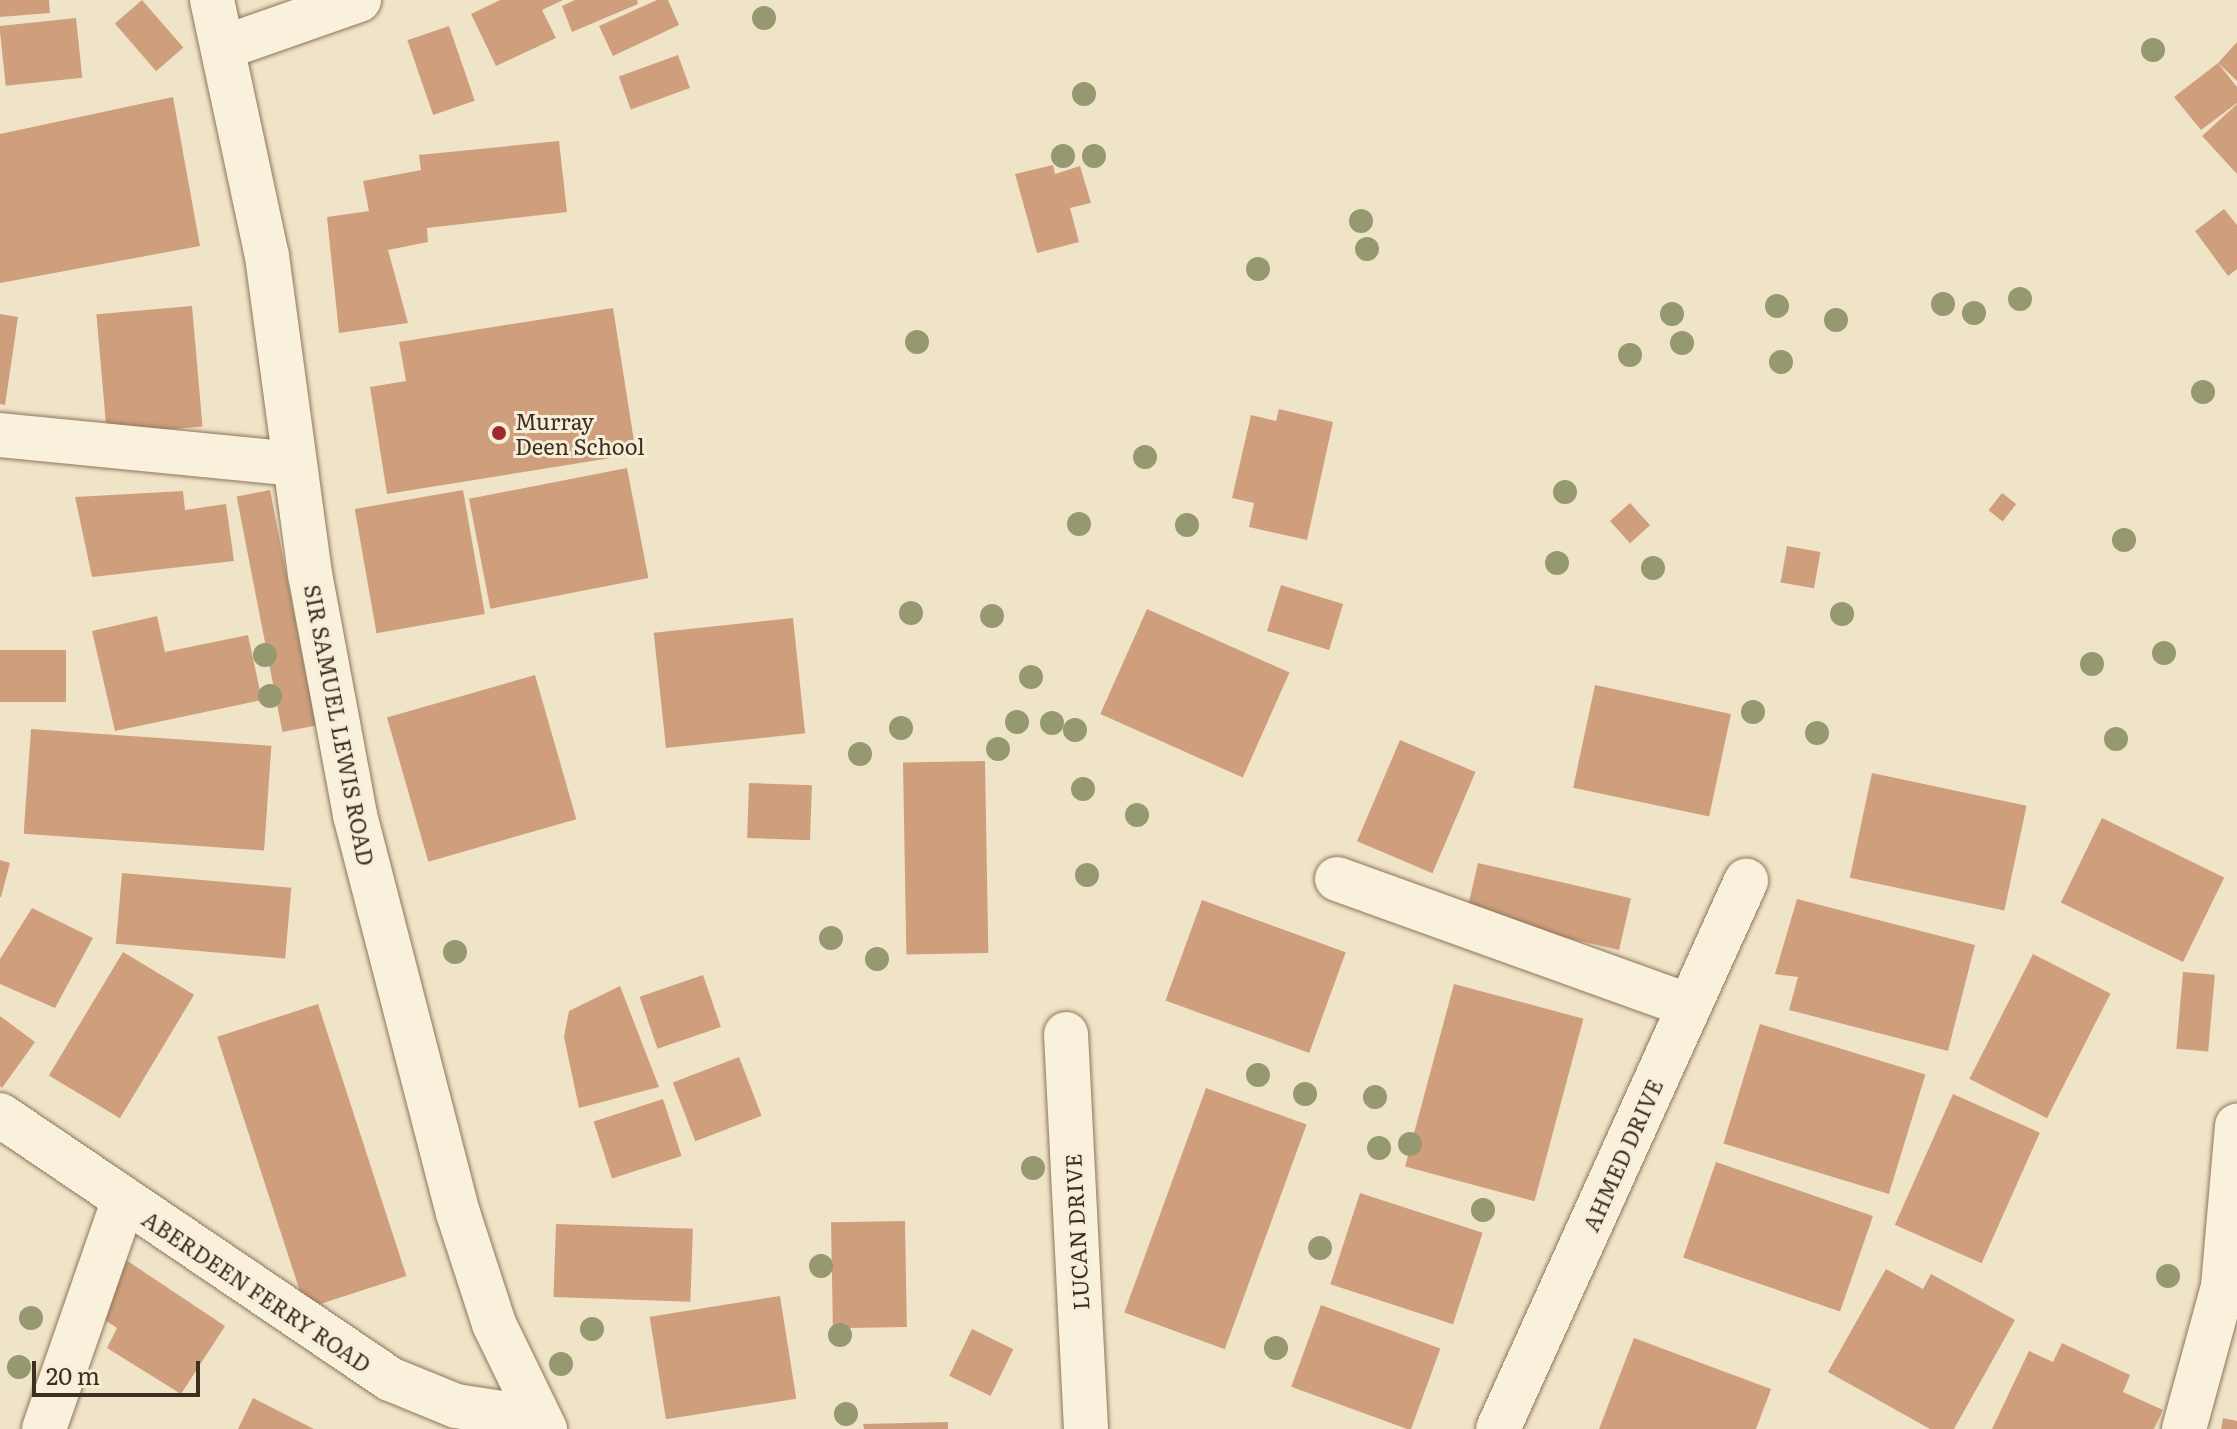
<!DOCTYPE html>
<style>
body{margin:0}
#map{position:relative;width:2237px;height:1429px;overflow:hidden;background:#f0e4c8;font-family:Literata,serif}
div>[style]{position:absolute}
.building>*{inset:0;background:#cf9f7d;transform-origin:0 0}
.roads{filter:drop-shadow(0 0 2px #8d765c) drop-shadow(0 0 2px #8d765c)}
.street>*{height:44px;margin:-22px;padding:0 22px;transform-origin:22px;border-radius:22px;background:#faf1dc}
.secondary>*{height:44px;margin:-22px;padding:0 22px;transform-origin:22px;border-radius:22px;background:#faf1dc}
.trees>*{width:24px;height:24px;margin:-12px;border-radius:50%;background:#96986f}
.dots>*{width:22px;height:22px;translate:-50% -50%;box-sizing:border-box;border:4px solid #f7eed8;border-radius:50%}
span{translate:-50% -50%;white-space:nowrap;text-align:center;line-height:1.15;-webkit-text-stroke:6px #f7eed8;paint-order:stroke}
.poi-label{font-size:22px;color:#3d2e20}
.left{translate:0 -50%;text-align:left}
.street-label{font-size:22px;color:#3d2e20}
.scale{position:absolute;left:32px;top:1361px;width:168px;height:36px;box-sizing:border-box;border:4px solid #3d2e20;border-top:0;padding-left:10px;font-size:24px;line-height:28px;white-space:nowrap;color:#3d2e20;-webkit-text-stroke:6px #f7eed8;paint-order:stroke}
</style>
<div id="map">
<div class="building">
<div style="clip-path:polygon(0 0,49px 0,50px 13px,0 17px)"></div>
<div style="left:142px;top:0;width:63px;height:36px;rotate:49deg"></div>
<div style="clip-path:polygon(500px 0,563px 0,542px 10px,556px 38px,496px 66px,471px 14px)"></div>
<div style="clip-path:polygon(575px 0,637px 0,638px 4px,572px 32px,562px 6px)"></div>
<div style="clip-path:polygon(657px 0,668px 0,679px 25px,613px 56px,599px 26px)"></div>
<div style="left:76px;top:18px;width:60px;height:77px;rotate:84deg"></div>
<div style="left:449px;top:26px;width:79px;height:44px;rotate:71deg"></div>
<div style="clip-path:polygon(2237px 42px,2237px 81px,2218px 63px)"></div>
<div style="left:678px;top:55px;width:35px;height:63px;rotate:70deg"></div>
<div style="clip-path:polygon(2218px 63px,2237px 87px,2237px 103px,2201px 130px,2174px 97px)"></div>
<div style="clip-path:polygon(173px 97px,200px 246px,0 283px,0 134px)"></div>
<div style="clip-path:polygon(2237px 104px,2237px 174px,2202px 136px)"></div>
<div style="clip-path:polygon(559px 141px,567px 212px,427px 228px,428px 242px,388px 250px,408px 323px,339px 333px,327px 217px,369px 211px,363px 181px,421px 170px,419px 155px)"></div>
<div style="clip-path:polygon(1053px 165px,1055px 174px,1080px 166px,1091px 203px,1070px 208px,1079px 242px,1037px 253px,1015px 174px)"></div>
<div style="clip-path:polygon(2224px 209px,2237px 225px,2237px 269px,2228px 276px,2195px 231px)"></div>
<div style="left:192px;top:306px;width:121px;height:96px;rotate:85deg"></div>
<div style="clip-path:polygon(613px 308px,636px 454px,387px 494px,370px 387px,406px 381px,399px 342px)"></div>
<div style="clip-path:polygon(0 314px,18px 317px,5px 405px,0 404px)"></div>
<div style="clip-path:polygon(1279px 409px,1333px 422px,1307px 540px,1249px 527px,1254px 503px,1232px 498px,1251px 415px,1276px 421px)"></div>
<div style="left:627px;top:468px;width:112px;height:161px;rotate:79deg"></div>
<div style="left:270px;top:490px;width:240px;height:34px;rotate:79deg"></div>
<div style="left:463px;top:490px;width:126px;height:110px;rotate:80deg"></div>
<div style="clip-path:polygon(183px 491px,185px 510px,226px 504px,234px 561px,92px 577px,75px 497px)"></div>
<div style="left:2002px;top:493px;width:18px;height:22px;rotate:38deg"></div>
<div style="left:1630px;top:503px;width:30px;height:27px;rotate:48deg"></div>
<div style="left:1787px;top:546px;width:34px;height:37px;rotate:10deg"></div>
<div style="left:1281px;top:585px;width:65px;height:48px;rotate:17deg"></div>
<div style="left:1147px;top:609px;width:156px;height:115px;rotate:24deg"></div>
<div style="clip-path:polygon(157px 616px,165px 652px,248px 635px,262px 700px,115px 731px,92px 631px)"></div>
<div style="left:793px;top:618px;width:116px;height:140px;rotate:84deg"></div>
<div style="left:0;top:650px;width:66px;height:52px"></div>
<div style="left:535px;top:675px;width:150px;height:154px;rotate:74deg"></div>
<div style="left:1595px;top:685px;width:139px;height:105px;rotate:12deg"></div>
<div style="left:31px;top:729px;width:241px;height:105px;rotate:4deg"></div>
<div style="left:1400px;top:740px;width:82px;height:110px;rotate:23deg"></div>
<div style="left:985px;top:761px;width:192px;height:82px;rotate:89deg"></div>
<div style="left:1872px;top:773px;width:158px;height:107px;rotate:12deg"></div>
<div style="left:749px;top:783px;width:63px;height:55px;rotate:2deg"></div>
<div style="left:2102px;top:818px;width:136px;height:94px;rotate:26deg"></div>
<div style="clip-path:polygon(0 860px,10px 863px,1px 897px,0 897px)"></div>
<div style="left:1478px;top:863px;width:157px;height:53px;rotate:13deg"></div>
<div style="left:122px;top:873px;width:170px;height:71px;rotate:5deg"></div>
<div style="clip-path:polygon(1797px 899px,1975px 945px,1948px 1051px,1789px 1010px,1798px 977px,1775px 974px)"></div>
<div style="left:1202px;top:900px;width:153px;height:107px;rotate:20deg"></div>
<div style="clip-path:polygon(32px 908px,93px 938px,55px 1008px,0 984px,0 959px)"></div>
<div style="left:123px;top:952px;width:83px;height:144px;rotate:31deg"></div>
<div style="left:2033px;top:954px;width:87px;height:140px;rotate:27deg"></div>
<div style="left:2183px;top:972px;width:32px;height:77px;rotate:5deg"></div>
<div style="left:703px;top:975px;width:55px;height:67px;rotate:71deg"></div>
<div style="left:1454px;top:984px;width:134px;height:189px;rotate:15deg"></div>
<div style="clip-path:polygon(620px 986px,659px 1087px,579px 1108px,564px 1037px,569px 1011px)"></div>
<div style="left:318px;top:1004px;width:286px;height:106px;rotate:72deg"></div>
<div style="clip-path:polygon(0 1016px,35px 1042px,2px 1088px,0 1086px)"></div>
<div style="left:1760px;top:1024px;width:173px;height:125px;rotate:17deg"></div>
<div style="left:739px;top:1057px;width:63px;height:71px;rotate:69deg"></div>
<div style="left:1206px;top:1088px;width:107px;height:239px;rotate:20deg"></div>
<div style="left:1953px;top:1094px;width:95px;height:143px;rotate:24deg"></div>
<div style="left:663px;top:1099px;width:60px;height:73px;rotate:72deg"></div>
<div style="left:1716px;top:1162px;width:166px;height:101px;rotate:19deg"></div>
<div style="left:1360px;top:1193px;width:129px;height:96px;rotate:18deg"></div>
<div style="left:905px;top:1221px;width:106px;height:74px;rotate:89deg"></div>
<div style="left:556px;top:1224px;width:137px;height:73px;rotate:2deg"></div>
<div style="clip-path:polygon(120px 1256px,225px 1326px,181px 1394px,107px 1348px,117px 1328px,99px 1316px)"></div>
<div style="clip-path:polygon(1886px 1269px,1923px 1289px,1931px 1274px,2015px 1320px,1954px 1429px,1930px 1429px,1828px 1372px)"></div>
<div style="left:780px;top:1296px;width:104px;height:132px;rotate:81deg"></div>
<div style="left:1321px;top:1305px;width:127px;height:87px;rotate:20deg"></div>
<div style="left:972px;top:1329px;width:46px;height:52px;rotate:26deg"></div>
<div style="clip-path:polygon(1634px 1338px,1771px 1389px,1756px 1429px,1599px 1429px)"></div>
<div style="clip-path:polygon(2062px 1343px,2130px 1375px,2123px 1392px,2163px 1410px,2154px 1429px,1992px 1429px,2029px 1351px,2053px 1362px)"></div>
<div style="clip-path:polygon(253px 1398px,314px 1429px,238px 1429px)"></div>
<div style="clip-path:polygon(2223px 1418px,2237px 1421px,2237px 1429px,2221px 1429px)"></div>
<div style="clip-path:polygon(948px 1422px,948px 1429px,864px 1429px,863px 1424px)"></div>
</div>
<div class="roads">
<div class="street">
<div style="left:225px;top:47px;width:142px;rotate:-19.3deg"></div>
<div style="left:0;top:435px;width:296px;rotate:5.6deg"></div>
<div style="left:1337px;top:879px;width:374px;rotate:19.8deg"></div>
<div style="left:1066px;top:1034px;width:396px;rotate:87.1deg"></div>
<div style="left:44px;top:1429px;width:240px;rotate:-70.8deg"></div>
<div style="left:1498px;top:1429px;width:602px;rotate:-65.65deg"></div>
<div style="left:2184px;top:1429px;width:148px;rotate:-74.7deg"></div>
<div style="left:2223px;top:1286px;width:161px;rotate:-85deg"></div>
</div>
<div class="secondary">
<div style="left:212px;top:0;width:262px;rotate:77.9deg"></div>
<div style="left:267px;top:256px;width:321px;rotate:82.3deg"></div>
<div style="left:310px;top:574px;width:245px;rotate:79.4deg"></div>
<div style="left:355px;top:815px;width:411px;rotate:75.5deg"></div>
<div style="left:458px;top:1213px;width:117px;rotate:72deg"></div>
<div style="left:494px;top:1324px;width:117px;rotate:64.1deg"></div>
<div style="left:0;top:1115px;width:471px;rotate:34.1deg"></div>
<div style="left:390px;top:1379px;width:71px;rotate:22.2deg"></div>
<div style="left:456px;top:1406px;width:80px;rotate:8.6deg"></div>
</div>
</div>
<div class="trees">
<div style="left:764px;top:18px"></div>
<div style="left:2153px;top:50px"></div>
<div style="left:1084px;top:94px"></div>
<div style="left:1063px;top:156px"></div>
<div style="left:1094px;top:156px"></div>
<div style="left:1361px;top:221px"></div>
<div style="left:1367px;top:249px"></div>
<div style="left:1258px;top:269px"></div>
<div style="left:2020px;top:299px"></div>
<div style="left:1943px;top:304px"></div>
<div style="left:1777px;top:306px"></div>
<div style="left:1974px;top:313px"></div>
<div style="left:1672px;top:314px"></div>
<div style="left:1836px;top:320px"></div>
<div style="left:917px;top:342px"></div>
<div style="left:1682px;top:343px"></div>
<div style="left:1630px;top:355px"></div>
<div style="left:1781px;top:362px"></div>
<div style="left:2203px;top:392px"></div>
<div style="left:1145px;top:457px"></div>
<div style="left:1565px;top:492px"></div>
<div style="left:1079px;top:524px"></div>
<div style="left:1187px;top:525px"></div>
<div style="left:2124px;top:540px"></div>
<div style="left:1557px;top:563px"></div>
<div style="left:1653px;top:568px"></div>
<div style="left:911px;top:613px"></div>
<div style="left:1842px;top:614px"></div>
<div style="left:992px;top:616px"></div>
<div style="left:2164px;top:653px"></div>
<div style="left:265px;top:655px"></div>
<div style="left:2092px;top:664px"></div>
<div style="left:1031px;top:677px"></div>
<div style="left:270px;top:696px"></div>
<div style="left:1753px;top:712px"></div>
<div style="left:1017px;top:722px"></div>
<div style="left:1052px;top:723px"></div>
<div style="left:901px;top:728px"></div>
<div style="left:1075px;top:730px"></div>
<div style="left:1817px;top:733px"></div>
<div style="left:2116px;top:739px"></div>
<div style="left:998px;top:749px"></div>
<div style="left:860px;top:754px"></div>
<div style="left:1083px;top:789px"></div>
<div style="left:1137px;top:815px"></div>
<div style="left:1087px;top:875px"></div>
<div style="left:831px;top:938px"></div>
<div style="left:455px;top:952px"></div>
<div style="left:877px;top:959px"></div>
<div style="left:1258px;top:1075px"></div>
<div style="left:1305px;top:1094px"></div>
<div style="left:1375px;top:1097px"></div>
<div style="left:1410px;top:1144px"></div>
<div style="left:1379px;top:1148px"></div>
<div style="left:1033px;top:1168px"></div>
<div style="left:1483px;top:1210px"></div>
<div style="left:1320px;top:1248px"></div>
<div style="left:821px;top:1266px"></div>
<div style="left:2168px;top:1276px"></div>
<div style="left:31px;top:1318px"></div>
<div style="left:592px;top:1329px"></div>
<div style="left:840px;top:1335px"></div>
<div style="left:1276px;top:1348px"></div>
<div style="left:561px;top:1364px"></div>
<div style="left:19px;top:1367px"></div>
<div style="left:846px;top:1414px"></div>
</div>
<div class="dots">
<div style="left:499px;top:433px;background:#9e2a2b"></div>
</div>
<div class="poi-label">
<span class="left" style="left:515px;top:433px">Murray<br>Deen School</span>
</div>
<div class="street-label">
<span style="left:340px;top:725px;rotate:79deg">SIR SAMUEL LEWIS ROAD</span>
<span style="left:1622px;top:1155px;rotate:-66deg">AHMED DRIVE</span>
<span style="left:1076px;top:1232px;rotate:-93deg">LUCAN DRIVE</span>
<span style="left:257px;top:1291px;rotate:34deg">ABERDEEN FERRY ROAD</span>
</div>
<div class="scale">20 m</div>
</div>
